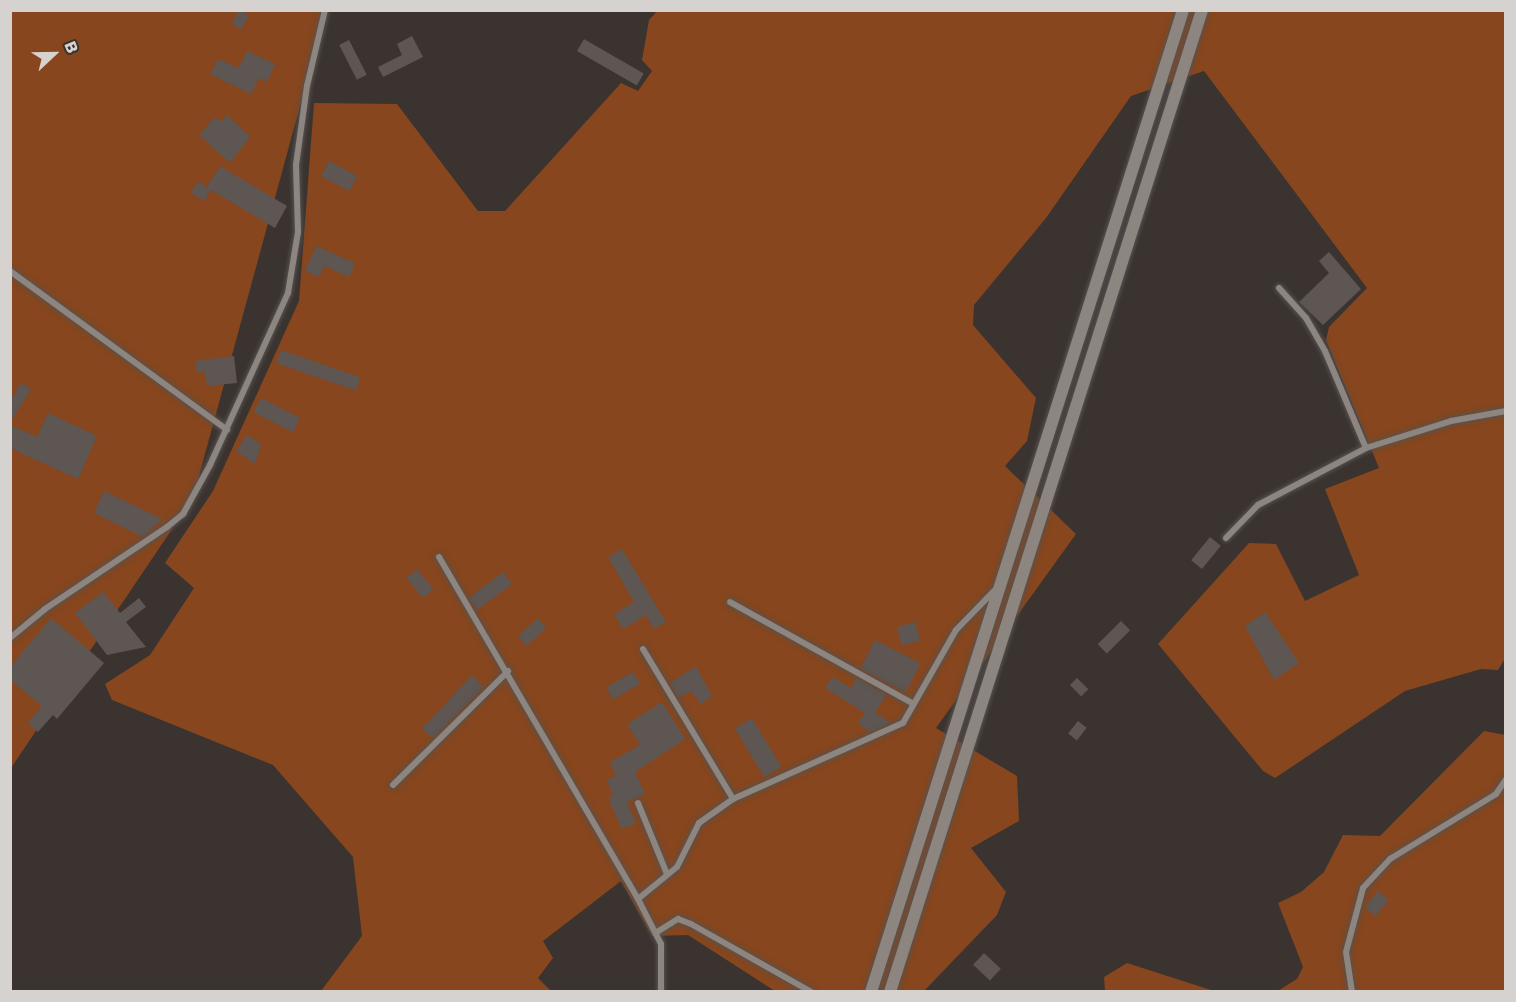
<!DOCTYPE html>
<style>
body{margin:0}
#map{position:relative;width:1516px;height:1002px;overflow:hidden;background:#3a3330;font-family:Rubik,sans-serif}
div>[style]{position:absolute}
.green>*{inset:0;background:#87461d}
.building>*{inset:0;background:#5d5652;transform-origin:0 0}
.roads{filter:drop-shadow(0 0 2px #57524f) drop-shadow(0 0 2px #57524f)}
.street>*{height:6px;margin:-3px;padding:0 3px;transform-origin:3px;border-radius:3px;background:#8d8580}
.secondary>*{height:12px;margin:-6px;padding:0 6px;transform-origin:6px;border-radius:6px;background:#8d8580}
span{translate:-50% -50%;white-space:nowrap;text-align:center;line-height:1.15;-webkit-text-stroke:5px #3a3330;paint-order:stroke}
.frame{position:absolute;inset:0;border:12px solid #d6d2cf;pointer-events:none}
.north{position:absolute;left:24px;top:24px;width:60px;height:60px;-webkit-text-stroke:4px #3a3330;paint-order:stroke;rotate:68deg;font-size:16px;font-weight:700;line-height:24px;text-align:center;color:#d6d2cf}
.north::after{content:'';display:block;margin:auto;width:21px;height:27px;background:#d6d2cf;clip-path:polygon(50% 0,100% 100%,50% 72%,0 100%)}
</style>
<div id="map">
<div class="green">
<div style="clip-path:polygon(11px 11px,326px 11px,193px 498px,11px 768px)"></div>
<div style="clip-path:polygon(657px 11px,1505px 11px,1506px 657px,1498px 670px,1481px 669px,1405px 691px,1275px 778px,1263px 771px,1158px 644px,1249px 543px,1276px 544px,1305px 601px,1359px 575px,1325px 489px,1379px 468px,1326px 340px,1329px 327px,1367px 288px,1204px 71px,1131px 96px,1046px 218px,974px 305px,973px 325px,1036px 398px,1027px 441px,1005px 466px,1076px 534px,936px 728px,1017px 776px,1019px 821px,971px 848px,1006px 892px,997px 915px,924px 991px,775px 991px,688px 935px,652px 936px,621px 881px,543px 941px,553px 958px,538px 978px,551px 991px,321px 991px,362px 936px,353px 857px,273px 765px,112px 700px,105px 684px,150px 655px,194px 588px,165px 563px,213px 491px,299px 301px,314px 103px,397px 104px,478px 211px,505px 211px,621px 83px,638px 91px,652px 71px,642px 60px,649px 20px)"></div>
<div style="clip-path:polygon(1484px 731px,1505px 735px,1505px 991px,1276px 992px,1297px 979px,1303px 967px,1278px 903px,1301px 892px,1324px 872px,1343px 835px,1380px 836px)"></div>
<div style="clip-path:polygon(1127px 963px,1214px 991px,1105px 991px,1104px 977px)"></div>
</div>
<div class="building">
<div style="left:239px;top:10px;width:11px;height:16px;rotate:27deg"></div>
<div style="clip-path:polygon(412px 36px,423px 57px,383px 77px,378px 67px,402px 55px,397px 44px)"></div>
<div style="left:584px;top:39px;width:69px;height:14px;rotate:30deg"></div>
<div style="left:349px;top:40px;width:39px;height:11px;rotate:63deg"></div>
<div style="clip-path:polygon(247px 51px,275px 64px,267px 82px,259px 78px,251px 94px,210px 74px,218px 59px,239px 68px)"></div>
<div style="clip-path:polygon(227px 115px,250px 137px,230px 163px,199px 135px,215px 117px,221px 122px)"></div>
<div style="left:329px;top:161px;width:32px;height:17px;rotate:28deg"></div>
<div style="clip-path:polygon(220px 166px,287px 206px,275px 228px,211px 190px,204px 201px,191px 193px,198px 181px,207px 187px)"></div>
<div style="clip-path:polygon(316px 246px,355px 263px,349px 277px,324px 266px,319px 277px,305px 271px)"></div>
<div style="clip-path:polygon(1329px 252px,1361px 289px,1323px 325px,1299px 302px,1329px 273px,1319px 261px)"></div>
<div style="left:281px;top:350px;width:84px;height:14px;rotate:19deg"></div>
<div style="clip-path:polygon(234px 356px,237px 383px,207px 386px,205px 372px,197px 373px,195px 361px)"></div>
<div style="clip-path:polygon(21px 383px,31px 389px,10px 423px,10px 401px)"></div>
<div style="left:261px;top:398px;width:44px;height:16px;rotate:27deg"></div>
<div style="clip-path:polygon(48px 413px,97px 436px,78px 479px,10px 448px,10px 425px,37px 437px)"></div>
<div style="clip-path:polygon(247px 435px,261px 444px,255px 464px,236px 451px)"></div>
<div style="clip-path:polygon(104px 491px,162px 519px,143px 537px,94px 513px)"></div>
<div style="left:1210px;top:537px;width:14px;height:30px;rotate:39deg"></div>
<div style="clip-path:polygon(622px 549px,666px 622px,654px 629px,646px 615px,623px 629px,614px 614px,634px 602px,608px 557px)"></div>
<div style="left:417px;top:569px;width:26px;height:14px;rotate:51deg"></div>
<div style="left:503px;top:572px;width:15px;height:43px;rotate:53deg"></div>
<div style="clip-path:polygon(103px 592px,120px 613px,139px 598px,146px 607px,126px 622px,146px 647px,107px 655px,75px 613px)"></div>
<div style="clip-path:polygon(1265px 612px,1299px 663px,1274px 680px,1245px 626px)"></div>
<div style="clip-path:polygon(51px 618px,104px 663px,57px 719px,53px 715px,38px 732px,28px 723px,42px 706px,10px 680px,10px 667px)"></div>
<div style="left:538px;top:618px;width:13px;height:27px;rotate:48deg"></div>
<div style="left:1121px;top:621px;width:13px;height:33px;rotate:45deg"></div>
<div style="left:915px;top:622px;width:19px;height:19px;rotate:74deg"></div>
<div style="left:875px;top:640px;width:51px;height:32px;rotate:27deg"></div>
<div style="clip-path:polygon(696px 666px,712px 696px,701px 704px,691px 691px,679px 698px,670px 683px)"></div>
<div style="left:633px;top:672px;width:14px;height:31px;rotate:60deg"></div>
<div style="clip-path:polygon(472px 675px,483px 687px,433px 738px,422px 729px)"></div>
<div style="clip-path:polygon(832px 677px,851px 688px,857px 678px,886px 695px,875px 713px,889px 721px,887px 725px,870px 732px,858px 724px,865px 713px,825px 688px)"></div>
<div style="left:1077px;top:678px;width:16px;height:10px;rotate:45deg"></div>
<div style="clip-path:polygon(662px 702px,685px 739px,635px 772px,645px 794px,627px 802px,636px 823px,622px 829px,608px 798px,613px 796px,607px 780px,616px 776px,610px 762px,640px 745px,627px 724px)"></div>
<div style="left:752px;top:718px;width:57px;height:20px;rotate:59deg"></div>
<div style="left:1078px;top:721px;width:11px;height:16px;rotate:38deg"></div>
<div style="left:1378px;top:891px;width:14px;height:21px;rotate:39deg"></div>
<div style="left:984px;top:953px;width:23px;height:16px;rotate:43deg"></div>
</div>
<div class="roads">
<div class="street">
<div style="left:10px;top:271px;width:269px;rotate:36.2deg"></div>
<div style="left:1279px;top:288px;width:40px;rotate:48deg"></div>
<div style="left:1306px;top:318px;width:38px;rotate:60deg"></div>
<div style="left:1325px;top:351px;width:105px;rotate:67.1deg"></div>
<div style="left:1226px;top:538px;width:46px;rotate:-45.9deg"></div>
<div style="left:1258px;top:505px;width:122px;rotate:-27.8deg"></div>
<div style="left:1366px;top:448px;width:89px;rotate:-17.6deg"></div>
<div style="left:1451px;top:421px;width:56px;rotate:-10.3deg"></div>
<div style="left:439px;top:557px;width:396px;rotate:59.8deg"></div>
<div style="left:730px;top:602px;width:210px;rotate:29deg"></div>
<div style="left:10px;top:638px;width:45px;rotate:-39.6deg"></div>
<div style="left:45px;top:609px;width:147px;rotate:-33.9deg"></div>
<div style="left:167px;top:527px;width:21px;rotate:-39deg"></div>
<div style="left:183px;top:514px;width:56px;rotate:-61.1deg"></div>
<div style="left:210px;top:465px;width:189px;rotate:-65.6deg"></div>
<div style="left:288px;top:293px;width:62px;rotate:-80.7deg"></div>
<div style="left:298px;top:232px;width:67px;rotate:-91.7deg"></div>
<div style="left:296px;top:165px;width:80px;rotate:-82.1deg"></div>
<div style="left:307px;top:86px;width:78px;rotate:-76.7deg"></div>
<div style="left:643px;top:649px;width:175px;rotate:59deg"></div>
<div style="left:393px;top:785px;width:162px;rotate:-44.7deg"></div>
<div style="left:638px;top:803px;width:77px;rotate:67.8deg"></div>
<div style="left:657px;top:932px;width:25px;rotate:-32deg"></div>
<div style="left:678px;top:919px;width:14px;rotate:21deg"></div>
<div style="left:691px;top:924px;width:138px;rotate:29.5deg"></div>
<div style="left:661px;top:992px;width:48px;rotate:-90deg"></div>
<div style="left:661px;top:944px;width:51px;rotate:-117.1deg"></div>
<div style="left:638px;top:899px;width:50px;rotate:-39.4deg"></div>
<div style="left:677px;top:867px;width:49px;rotate:-63.4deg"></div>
<div style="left:699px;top:823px;width:42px;rotate:-35.2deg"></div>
<div style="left:733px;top:799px;width:186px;rotate:-24.1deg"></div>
<div style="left:903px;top:723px;width:107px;rotate:-60.3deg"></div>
<div style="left:956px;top:630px;width:57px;rotate:-45.7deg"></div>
<div style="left:1352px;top:992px;width:40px;rotate:-98.5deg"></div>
<div style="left:1346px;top:952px;width:66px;rotate:-75.1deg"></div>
<div style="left:1363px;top:888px;width:40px;rotate:-47deg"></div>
<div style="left:1390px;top:859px;width:124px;rotate:-31.5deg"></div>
<div style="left:1496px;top:794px;width:18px;rotate:-56deg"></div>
</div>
<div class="secondary">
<div style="left:871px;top:992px;width:1030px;rotate:-72.37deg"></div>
<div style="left:890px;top:992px;width:1030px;rotate:-72.37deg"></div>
</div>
</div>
<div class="frame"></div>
<div class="north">B</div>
</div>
